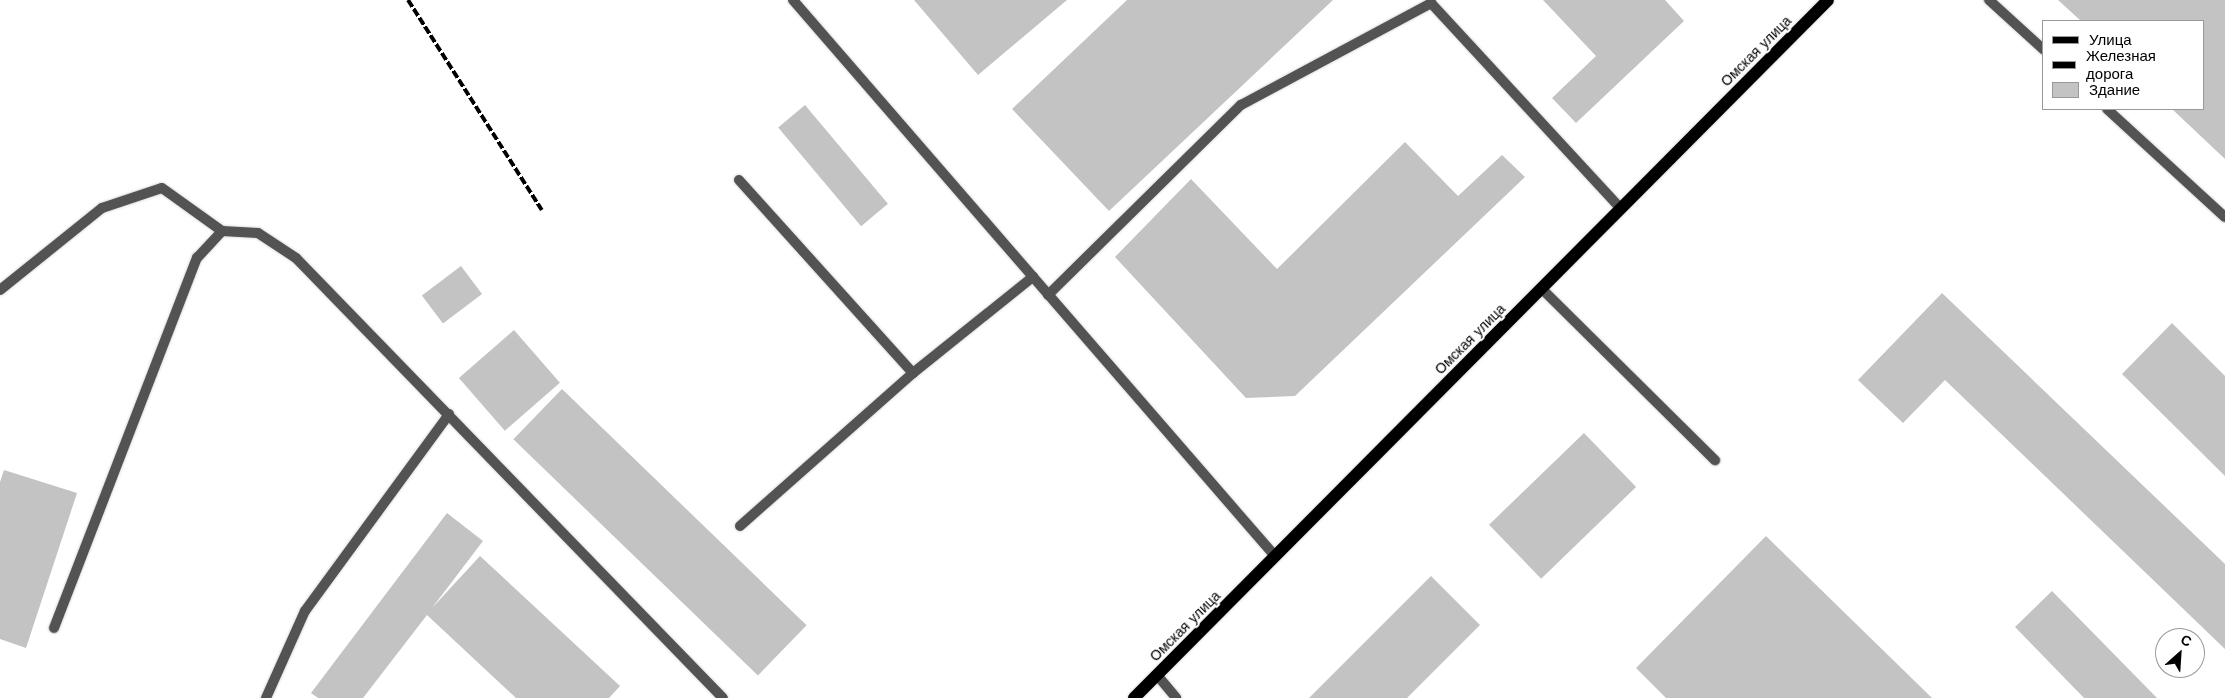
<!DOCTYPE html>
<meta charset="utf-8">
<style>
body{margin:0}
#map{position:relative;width:2225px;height:698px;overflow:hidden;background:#fff;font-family:"Work Sans",sans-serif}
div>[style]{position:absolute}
.building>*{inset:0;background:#c3c3c3;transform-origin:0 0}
.roads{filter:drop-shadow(0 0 1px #dbdbdb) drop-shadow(0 0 1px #dbdbdb)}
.lane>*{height:10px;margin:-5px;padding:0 5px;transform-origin:5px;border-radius:5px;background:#535353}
.primary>*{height:12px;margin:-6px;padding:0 6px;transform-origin:6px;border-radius:6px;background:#000}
.rail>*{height:4px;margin-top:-2px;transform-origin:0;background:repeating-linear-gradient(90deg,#000 0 8px,transparent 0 10.5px)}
span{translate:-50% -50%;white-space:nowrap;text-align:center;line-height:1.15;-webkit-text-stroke:4px #fff;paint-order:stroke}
.street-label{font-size:14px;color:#000}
.legend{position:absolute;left:2042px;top:20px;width:162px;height:90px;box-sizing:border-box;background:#fff;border:1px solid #999;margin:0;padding:6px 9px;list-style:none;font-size:15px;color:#000}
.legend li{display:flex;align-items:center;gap:10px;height:25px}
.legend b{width:25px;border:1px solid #999}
.north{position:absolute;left:2155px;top:628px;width:50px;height:50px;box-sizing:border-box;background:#fff;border:1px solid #999;border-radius:50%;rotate:26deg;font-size:14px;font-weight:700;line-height:20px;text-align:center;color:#000}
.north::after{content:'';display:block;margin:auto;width:18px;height:22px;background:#000;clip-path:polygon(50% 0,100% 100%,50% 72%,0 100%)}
</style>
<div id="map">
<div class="building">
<div style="clip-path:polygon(914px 0,1067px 0,978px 75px)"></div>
<div style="clip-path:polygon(1127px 0,1333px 0,1109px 211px,1012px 109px)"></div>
<div style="clip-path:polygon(1543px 0,1665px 0,1684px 21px,1576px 123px,1552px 98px,1596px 56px)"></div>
<div style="clip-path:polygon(2058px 0,2225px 0,2225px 159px,2172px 109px,2204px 109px,2204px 21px,2081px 21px)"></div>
<div style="left:805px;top:105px;width:129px;height:35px;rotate:50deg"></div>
<div style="clip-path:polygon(1405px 142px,1458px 196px,1502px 155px,1525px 177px,1295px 396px,1246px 398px,1115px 257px,1191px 179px,1277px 269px)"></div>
<div style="left:461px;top:266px;width:35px;height:49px;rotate:53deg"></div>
<div style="clip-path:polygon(1942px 293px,2225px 564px,2225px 649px,1945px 380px,1903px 423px,1858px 380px)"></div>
<div style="clip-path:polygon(2172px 323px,2225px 376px,2225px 476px,2122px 374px)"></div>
<div style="left:514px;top:330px;width:70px;height:73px;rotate:49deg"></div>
<div style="left:562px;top:389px;width:340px;height:70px;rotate:44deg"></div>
<div style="left:1584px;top:433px;width:75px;height:132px;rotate:46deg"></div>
<div style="clip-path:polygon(4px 470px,77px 493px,26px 648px,0 639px,0 482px)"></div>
<div style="clip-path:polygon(447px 513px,483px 541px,432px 608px,480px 556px,620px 686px,609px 698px,516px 698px,427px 615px,363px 698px,318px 698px,311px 693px)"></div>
<div style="clip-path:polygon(1766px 536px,1932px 698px,1666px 698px,1636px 668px)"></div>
<div style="clip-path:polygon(1431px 576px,1480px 625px,1407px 698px,1309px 698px)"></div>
<div style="clip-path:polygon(2052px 591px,2157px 698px,2084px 698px,2015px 627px)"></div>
</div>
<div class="roads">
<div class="lane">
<div style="left:793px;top:0;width:736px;rotate:49.08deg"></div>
<div style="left:1989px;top:0;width:74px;rotate:42.3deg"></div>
<div style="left:2107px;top:109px;width:160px;rotate:42.5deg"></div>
<div style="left:739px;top:180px;width:260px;rotate:48deg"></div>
<div style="left:913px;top:373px;width:154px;rotate:-38.7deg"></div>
<div style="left:1541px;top:288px;width:245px;rotate:44.7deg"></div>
<div style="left:0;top:290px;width:131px;rotate:-38.8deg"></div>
<div style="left:102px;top:208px;width:63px;rotate:-18.4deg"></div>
<div style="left:162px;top:188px;width:74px;rotate:35.6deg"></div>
<div style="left:1048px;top:295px;width:271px;rotate:-44.6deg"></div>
<div style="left:1241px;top:105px;width:216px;rotate:-28.2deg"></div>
<div style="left:1431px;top:3px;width:280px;rotate:47.3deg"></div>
<div style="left:740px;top:526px;width:231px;rotate:-41.5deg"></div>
<div style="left:54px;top:628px;width:397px;rotate:-68.9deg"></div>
<div style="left:197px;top:258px;width:37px;rotate:-47deg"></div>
<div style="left:222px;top:231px;width:36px;rotate:3deg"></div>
<div style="left:258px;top:233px;width:45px;rotate:33.3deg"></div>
<div style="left:296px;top:258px;width:613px;rotate:45.86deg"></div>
<div style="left:1157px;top:675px;width:30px;rotate:50deg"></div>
<div style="left:266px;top:698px;width:95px;rotate:-65.9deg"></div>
<div style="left:305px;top:611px;width:244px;rotate:-53.8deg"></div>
</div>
<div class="primary">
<div style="left:1134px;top:698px;width:984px;rotate:-45.16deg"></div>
</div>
</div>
<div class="rail">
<div style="left:408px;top:0;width:249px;rotate:57.5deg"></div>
</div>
<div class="street-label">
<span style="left:1756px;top:51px;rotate:-45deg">Омская улица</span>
<span style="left:1470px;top:339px;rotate:-45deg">Омская улица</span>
<span style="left:1185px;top:626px;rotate:-45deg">Омская улица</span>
</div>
<ul class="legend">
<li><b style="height:6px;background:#000"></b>Улица</li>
<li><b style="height:6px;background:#000"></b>Железная дорога</li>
<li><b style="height:14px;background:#c3c3c3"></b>Здание</li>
</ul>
<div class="north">С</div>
</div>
